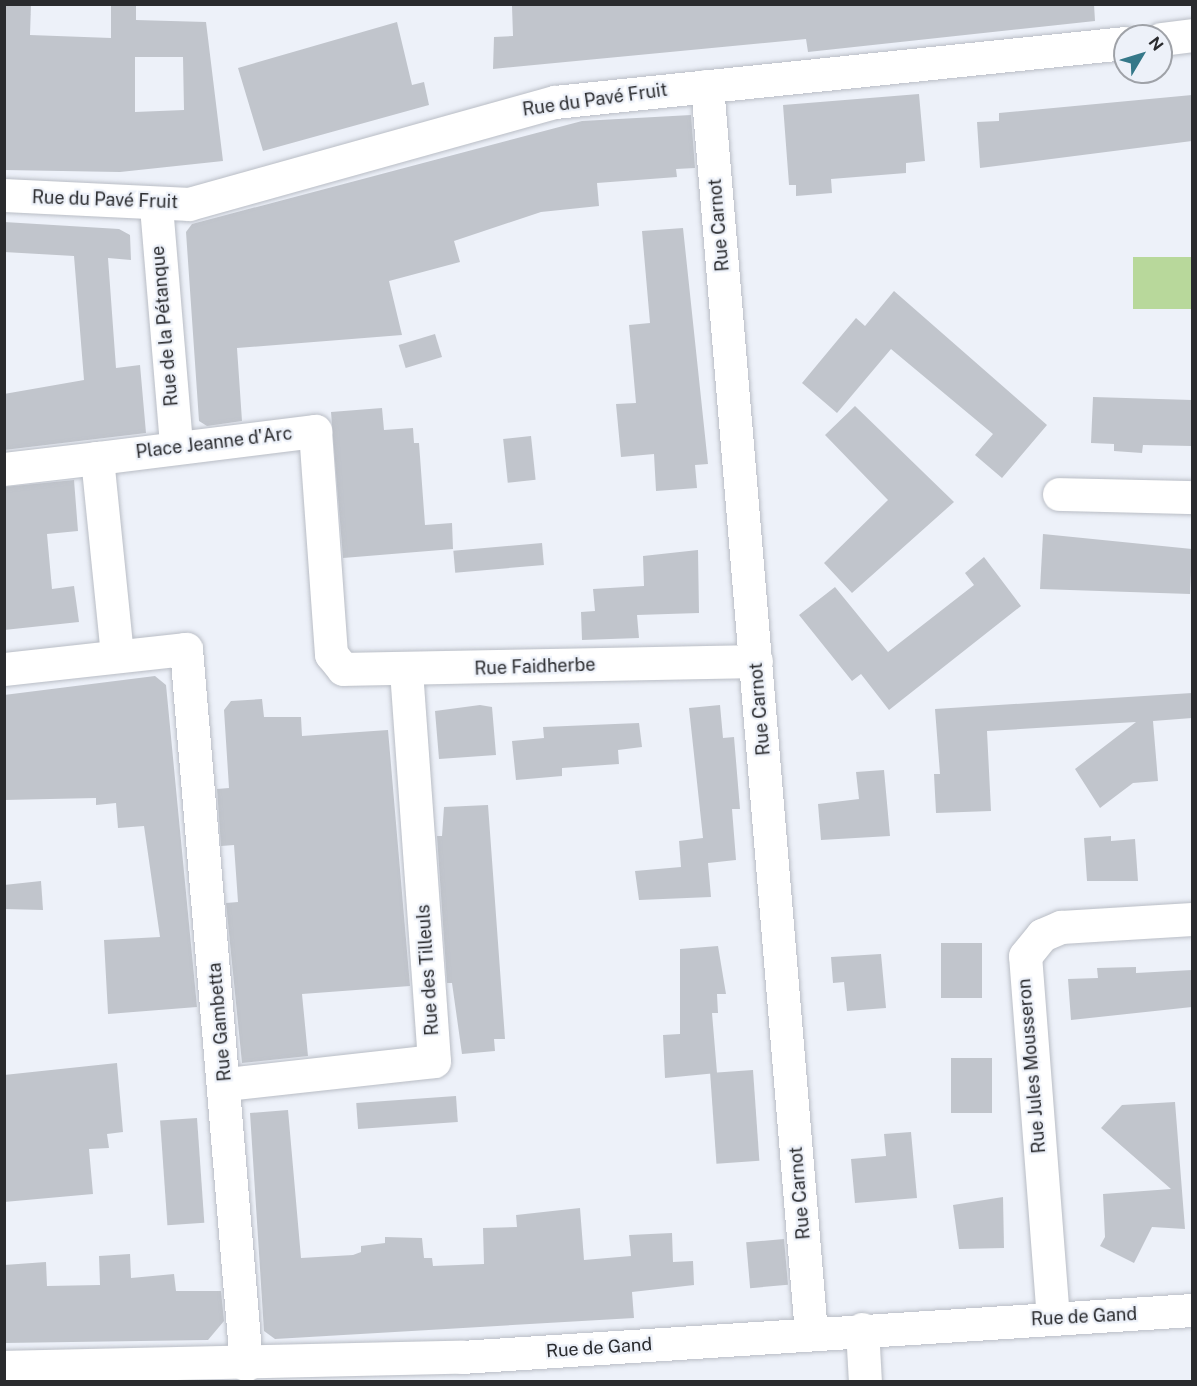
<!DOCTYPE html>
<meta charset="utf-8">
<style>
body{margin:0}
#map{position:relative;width:1197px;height:1386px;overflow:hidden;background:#edf1f9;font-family:"Public Sans",sans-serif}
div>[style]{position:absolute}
.green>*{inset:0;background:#b8d89b;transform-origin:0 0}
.building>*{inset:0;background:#c1c5cc;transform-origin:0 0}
.roads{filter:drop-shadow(0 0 2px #b9bdc5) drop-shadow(0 0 2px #b9bdc5)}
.minor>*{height:33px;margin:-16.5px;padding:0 16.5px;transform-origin:16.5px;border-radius:16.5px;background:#fff}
span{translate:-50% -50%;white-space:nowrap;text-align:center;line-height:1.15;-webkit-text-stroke:4.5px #edf1f9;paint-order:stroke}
.street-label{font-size:18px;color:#2a2b2e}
.frame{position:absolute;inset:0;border:6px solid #2a2b2e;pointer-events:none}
.north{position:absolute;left:1113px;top:24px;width:60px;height:60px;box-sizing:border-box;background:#edf1f9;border:2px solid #9fa2a8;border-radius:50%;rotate:52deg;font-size:16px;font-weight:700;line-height:24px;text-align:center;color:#2a2b2e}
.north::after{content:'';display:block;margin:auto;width:21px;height:27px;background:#357889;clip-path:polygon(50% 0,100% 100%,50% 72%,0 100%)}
</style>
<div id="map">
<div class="green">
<div style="left:1192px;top:257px;width:52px;height:59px;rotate:90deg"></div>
</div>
<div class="building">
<div style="clip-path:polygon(evenodd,4px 4px,31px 4px,30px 35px,111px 38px,111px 4px,136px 4px,136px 20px,206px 22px,223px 161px,120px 172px,4px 170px,4px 4px,135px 57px,183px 57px,184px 110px,135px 112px,135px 57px)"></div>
<div style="clip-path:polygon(519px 4px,1094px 4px,1095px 21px,808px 52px,806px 39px,493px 69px,494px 37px,513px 36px,512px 6px)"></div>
<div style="clip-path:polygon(397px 22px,412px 85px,424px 82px,429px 105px,263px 151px,238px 68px)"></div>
<div style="clip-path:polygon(919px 94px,925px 161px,906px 163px,906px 173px,831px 179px,832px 193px,796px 196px,796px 185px,789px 185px,783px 105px)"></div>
<div style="clip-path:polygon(1192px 95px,1192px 141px,980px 168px,977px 122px,999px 121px,999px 113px)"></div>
<div style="clip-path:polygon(691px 115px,695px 168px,676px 169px,677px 177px,597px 183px,599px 206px,541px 212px,454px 241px,460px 262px,389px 281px,402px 335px,237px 348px,242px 421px,207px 426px,199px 421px,186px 232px,192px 224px,582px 121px)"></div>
<div style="clip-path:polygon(4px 222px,119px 229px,130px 235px,131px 260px,108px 258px,116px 368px,140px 365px,146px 433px,4px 450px,4px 394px,84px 380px,74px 256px,4px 252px)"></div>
<div style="clip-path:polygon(683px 228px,708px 464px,695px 465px,697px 488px,656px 491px,654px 454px,621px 457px,616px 404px,636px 403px,629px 325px,650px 323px,642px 231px)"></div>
<div style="clip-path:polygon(894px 291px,1047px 425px,1002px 478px,975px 455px,993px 434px,891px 349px,837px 413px,802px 383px,856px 318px,865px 326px)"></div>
<div style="left:435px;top:334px;width:24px;height:38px;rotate:73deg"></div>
<div style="clip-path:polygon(1093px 397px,1192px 400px,1192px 446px,1143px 445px,1142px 453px,1114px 451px,1114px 444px,1091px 443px)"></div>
<div style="clip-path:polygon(855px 406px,954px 502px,852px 593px,824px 563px,888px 500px,825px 435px)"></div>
<div style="clip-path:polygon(382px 408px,384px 430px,413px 428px,414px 443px,419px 443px,425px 525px,452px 523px,453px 549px,343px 558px,331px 412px)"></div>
<div style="left:531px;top:436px;width:44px;height:28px;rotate:84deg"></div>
<div style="clip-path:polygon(74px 480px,78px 531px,47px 534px,52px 589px,74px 586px,79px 622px,4px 630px,4px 487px)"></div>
<div style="clip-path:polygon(1043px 534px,1192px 549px,1190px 594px,1040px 589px)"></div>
<div style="left:542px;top:543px;width:22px;height:89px;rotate:85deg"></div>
<div style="clip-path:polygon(698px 550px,699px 613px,637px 615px,639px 638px,582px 640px,581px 612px,595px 611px,593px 589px,644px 586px,643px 556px)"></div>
<div style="clip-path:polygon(984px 557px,1021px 606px,889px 710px,861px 674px,852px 681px,799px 615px,835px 587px,888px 652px,974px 585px,965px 573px)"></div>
<div style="clip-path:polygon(155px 676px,166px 685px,197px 1007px,108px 1014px,104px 940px,160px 937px,144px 826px,118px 828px,116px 803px,96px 805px,96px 798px,4px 800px,4px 695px)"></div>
<div style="clip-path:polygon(1192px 693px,1192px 718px,1153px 721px,1158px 781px,1133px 783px,1100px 808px,1075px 769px,1136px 722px,987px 731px,991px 811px,936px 813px,934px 774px,940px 774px,935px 709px)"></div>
<div style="clip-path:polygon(262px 699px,264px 717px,301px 717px,302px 736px,388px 730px,410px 986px,302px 994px,308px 1056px,242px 1063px,226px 903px,238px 902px,234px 845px,221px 846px,217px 789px,229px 788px,224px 710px,231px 701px)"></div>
<div style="clip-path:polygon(480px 705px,492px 707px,496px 755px,439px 759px,435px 711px)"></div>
<div style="clip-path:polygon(720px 705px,723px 738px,734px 737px,740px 809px,732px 809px,736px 860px,708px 863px,711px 897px,639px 900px,635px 871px,681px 867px,679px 841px,703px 838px,689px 708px)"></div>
<div style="clip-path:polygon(639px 723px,642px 747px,618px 750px,619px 764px,562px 768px,562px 776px,516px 780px,512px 741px,544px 738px,543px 727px)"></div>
<div style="clip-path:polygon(884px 770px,890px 836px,821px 840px,818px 804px,859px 799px,856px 772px)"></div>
<div style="clip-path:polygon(488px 805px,505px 1039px,494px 1039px,495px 1051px,462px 1054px,452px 983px,447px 983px,437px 836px,442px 836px,444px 807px)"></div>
<div style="clip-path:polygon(1111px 836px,1111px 841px,1135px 839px,1138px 881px,1087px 881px,1084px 838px)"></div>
<div style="clip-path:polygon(41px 881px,43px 910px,4px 909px,4px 885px)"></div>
<div style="left:982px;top:943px;width:55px;height:41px;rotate:90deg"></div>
<div style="clip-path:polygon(718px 946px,726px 994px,717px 994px,718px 1013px,712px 1013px,717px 1073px,665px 1078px,663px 1035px,680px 1034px,680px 949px)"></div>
<div style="clip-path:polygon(881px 954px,886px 1008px,847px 1011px,844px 982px,833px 983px,831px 957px)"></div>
<div style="clip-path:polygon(1136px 967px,1136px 973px,1192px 970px,1192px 1007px,1071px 1020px,1068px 979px,1098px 978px,1097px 968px)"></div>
<div style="left:992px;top:1058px;width:55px;height:41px;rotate:90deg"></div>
<div style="clip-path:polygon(117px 1063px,123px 1132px,107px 1134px,109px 1148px,89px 1149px,93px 1194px,4px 1202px,4px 1075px)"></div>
<div style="left:753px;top:1070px;width:91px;height:43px;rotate:86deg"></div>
<div style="left:456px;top:1096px;width:26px;height:100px;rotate:86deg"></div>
<div style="clip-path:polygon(1175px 1102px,1185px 1229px,1152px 1227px,1134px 1263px,1100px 1246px,1105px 1237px,1103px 1194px,1171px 1189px,1101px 1128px,1122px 1105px)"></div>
<div style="clip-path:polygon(288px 1110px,301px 1258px,353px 1255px,361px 1252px,361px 1246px,385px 1243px,385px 1237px,422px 1238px,424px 1258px,432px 1258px,433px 1266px,484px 1264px,483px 1228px,517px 1227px,516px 1215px,580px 1208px,584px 1260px,631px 1256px,629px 1235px,672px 1233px,673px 1262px,693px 1261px,694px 1285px,632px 1292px,634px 1318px,275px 1339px,264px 1331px,250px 1113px)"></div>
<div style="left:197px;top:1118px;width:105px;height:37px;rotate:86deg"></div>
<div style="clip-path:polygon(911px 1132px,917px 1198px,855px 1203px,851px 1159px,886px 1156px,884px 1134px)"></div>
<div style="clip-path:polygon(1003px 1197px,1004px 1248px,959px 1249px,953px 1205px)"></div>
<div style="left:784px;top:1239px;width:46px;height:38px;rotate:85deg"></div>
<div style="clip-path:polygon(130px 1254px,131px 1278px,174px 1274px,176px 1291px,221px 1291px,224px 1321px,208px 1340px,4px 1343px,4px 1265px,46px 1262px,47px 1286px,100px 1285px,99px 1256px)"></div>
</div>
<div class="roads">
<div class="minor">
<div style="left:1161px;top:39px;width:31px;rotate:-7deg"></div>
<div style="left:707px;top:86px;width:1251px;rotate:85.23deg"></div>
<div style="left:4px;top:195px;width:185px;rotate:2.8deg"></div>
<div style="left:189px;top:204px;width:380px;rotate:-15.6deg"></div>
<div style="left:555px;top:102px;width:573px;rotate:-5.91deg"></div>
<div style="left:156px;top:206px;width:241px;rotate:85.2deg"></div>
<div style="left:4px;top:469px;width:94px;rotate:-6.7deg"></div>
<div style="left:1059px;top:494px;width:133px;rotate:1.3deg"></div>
<div style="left:117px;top:655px;width:198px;rotate:-95.8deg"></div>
<div style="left:97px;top:458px;width:220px;rotate:-7.1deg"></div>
<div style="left:315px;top:431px;width:224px;rotate:85.9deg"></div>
<div style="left:331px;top:654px;width:19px;rotate:51deg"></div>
<div style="left:343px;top:669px;width:413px;rotate:-1.1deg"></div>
<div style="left:4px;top:669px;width:183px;rotate:-6.3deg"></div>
<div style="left:186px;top:649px;width:718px;rotate:85.2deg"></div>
<div style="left:226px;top:1084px;width:209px;rotate:-6.3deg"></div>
<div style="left:434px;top:1061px;width:391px;rotate:-94.1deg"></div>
<div style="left:1053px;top:1319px;width:364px;rotate:-94.4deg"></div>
<div style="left:1025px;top:956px;width:27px;rotate:-51deg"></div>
<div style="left:1042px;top:935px;width:21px;rotate:-23deg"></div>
<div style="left:1061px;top:927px;width:131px;rotate:-3.5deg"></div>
<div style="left:862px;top:1329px;width:53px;rotate:86.8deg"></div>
<div style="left:4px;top:1367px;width:457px;rotate:-1.3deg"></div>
<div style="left:461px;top:1357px;width:733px;rotate:-3.68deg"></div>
</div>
</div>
<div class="street-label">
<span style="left:595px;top:100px;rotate:-8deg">Rue du Pavé Fruit</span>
<span style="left:105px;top:200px;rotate:2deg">Rue du Pavé Fruit</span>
<span style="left:719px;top:225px;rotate:-95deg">Rue Carnot</span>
<span style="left:165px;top:326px;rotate:-95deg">Rue de la Pétanque</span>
<span style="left:214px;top:443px;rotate:-7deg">Place Jeanne d'Arc</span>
<span style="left:535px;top:667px;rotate:-2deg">Rue Faidherbe</span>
<span style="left:760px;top:709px;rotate:-95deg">Rue Carnot</span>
<span style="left:428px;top:970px;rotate:-94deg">Rue des Tilleuls</span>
<span style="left:220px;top:1022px;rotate:-95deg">Rue Gambetta</span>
<span style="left:1032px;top:1066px;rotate:-95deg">Rue Jules Mousseron</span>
<span style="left:800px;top:1193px;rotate:-95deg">Rue Carnot</span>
<span style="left:1084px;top:1317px;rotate:-3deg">Rue de Gand</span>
<span style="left:599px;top:1348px;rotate:-4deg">Rue de Gand</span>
</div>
<div class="frame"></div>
<div class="north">N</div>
</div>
